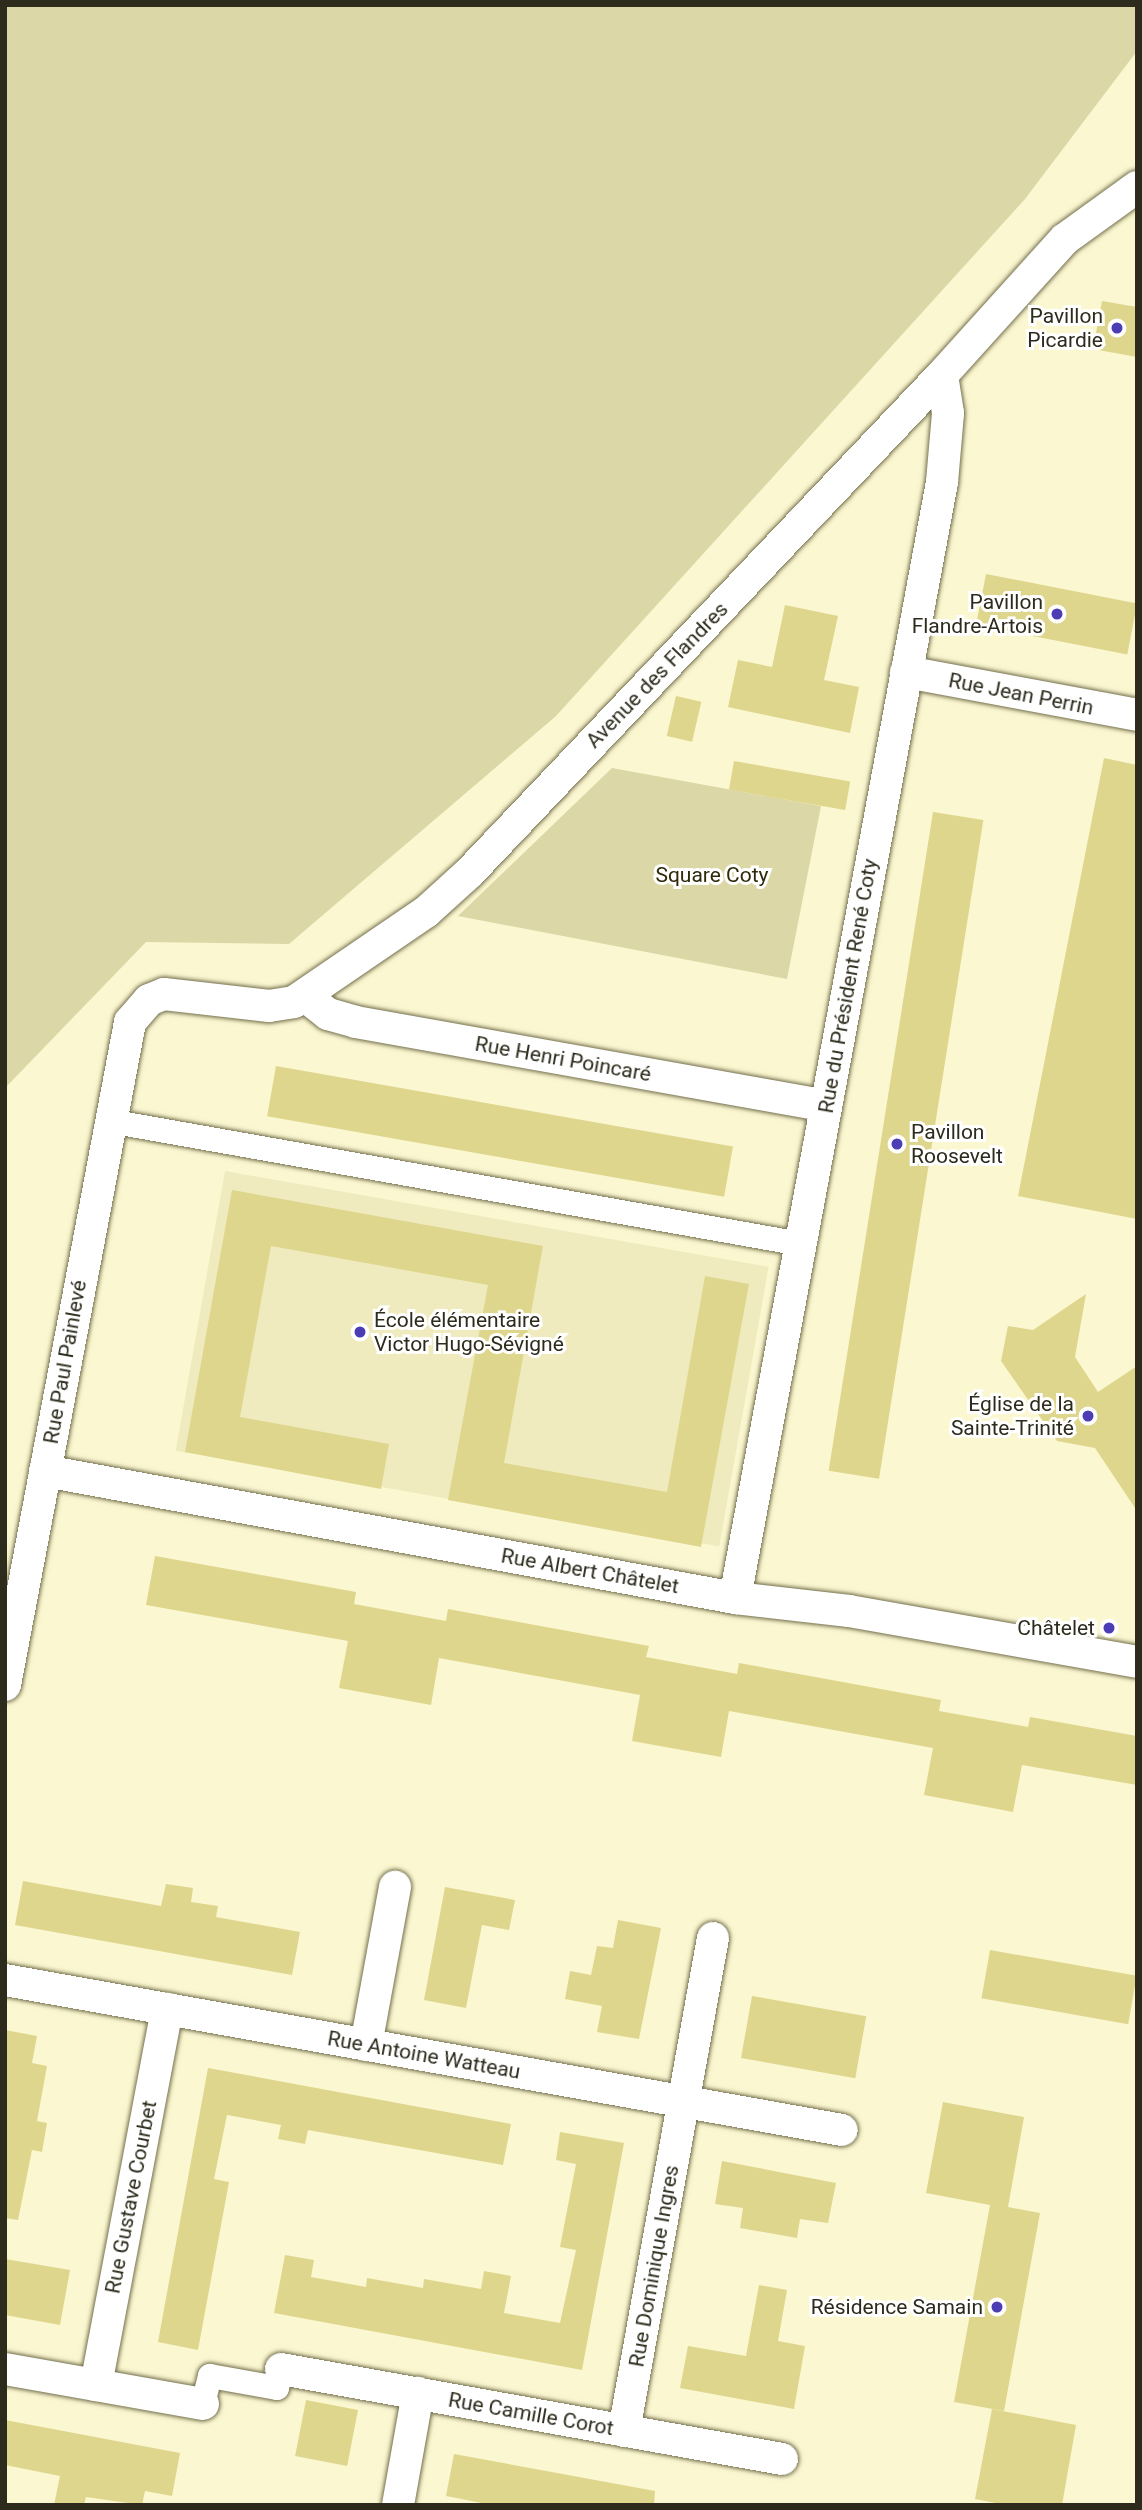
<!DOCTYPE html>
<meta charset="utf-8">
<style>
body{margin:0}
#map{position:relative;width:1142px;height:2510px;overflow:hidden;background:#fbf7d0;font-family:Roboto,sans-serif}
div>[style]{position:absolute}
.built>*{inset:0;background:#f0ebbe;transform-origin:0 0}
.green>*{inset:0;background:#dcd7a6}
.building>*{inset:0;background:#dfd68e;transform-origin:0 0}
.roads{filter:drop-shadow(0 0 2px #736f4d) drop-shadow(0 0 2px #736f4d)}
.pedestrian>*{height:24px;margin:-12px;padding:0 12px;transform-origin:12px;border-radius:12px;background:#fff}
.minor>*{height:32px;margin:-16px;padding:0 16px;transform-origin:16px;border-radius:16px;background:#fff}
.dots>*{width:19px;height:19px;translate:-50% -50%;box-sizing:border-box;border:4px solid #fff;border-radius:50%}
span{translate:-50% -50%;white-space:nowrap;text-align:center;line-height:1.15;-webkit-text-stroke:6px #fff;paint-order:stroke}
.poi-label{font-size:21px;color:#2c2b1c}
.right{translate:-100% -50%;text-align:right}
.left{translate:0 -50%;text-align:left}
.street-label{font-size:21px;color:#2c2b1c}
.park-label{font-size:21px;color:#2e2a09}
.frame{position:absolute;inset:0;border:7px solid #2c2b1c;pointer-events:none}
</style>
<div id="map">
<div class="built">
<div style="left:225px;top:1171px;width:552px;height:284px;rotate:10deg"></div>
</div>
<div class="green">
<div style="clip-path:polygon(5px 5px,1137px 5px,1137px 51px,1025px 199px,556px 716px,289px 944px,146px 942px,5px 1088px)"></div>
<div style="clip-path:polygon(612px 768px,821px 806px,787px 979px,458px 916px)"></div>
</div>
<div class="building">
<div style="clip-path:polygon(1102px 301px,1137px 307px,1137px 357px,1093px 349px)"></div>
<div style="left:986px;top:574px;width:154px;height:52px;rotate:11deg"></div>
<div style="clip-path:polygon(785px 605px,838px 616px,824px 680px,859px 687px,850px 733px,728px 707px,738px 660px,772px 667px)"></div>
<div style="left:676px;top:696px;width:26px;height:41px;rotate:13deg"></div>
<div style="clip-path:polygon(1104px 758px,1137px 765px,1137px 1219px,1018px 1196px)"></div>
<div style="left:734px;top:761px;width:118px;height:29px;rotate:10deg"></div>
<div style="left:933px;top:812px;width:51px;height:667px;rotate:9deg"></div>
<div style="left:276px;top:1066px;width:464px;height:51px;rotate:10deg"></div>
<div style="clip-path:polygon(232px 1190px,543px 1246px,504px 1463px,667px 1492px,705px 1276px,749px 1284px,701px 1547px,448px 1500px,488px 1285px,271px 1246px,240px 1417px,389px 1444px,381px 1489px,185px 1452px)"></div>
<div style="clip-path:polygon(1086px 1294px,1075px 1357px,1098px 1392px,1137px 1366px,1137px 1511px,1095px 1448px,1057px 1441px,1001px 1361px,1008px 1326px,1033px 1330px)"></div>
<div style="clip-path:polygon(155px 1556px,356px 1592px,354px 1604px,446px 1621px,448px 1609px,649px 1646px,646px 1657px,737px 1674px,739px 1663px,941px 1700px,939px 1711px,1028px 1727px,1030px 1717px,1137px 1736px,1137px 1785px,1022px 1765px,1013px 1812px,924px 1795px,933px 1748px,729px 1711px,721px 1757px,632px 1741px,640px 1695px,439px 1658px,431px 1705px,339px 1688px,348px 1641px,146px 1605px)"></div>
<div style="clip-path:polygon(23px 1881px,161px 1906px,166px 1884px,193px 1888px,191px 1902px,218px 1906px,216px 1917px,300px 1932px,292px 1975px,15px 1925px)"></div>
<div style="clip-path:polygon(445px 1887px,515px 1900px,509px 1930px,482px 1925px,466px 2008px,424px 2000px)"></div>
<div style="clip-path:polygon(618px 1920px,661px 1928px,639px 2039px,597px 2032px,602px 2006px,565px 1999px,570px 1971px,591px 1975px,597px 1946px,613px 1948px)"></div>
<div style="left:990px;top:1950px;width:149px;height:49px;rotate:10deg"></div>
<div style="left:752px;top:1996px;width:116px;height:63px;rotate:10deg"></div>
<div style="clip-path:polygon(5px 2030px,37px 2036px,32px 2063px,47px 2066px,37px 2121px,47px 2123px,42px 2152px,32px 2150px,18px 2220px,5px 2218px)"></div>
<div style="clip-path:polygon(208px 2068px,511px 2124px,503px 2165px,308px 2130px,305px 2144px,278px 2139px,281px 2125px,227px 2115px,214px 2179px,229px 2182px,198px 2350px,158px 2342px)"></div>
<div style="clip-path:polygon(943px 2102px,1024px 2117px,1008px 2207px,1040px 2213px,1004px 2411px,954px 2402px,990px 2205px,926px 2193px)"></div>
<div style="clip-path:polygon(560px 2132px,624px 2143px,582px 2370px,274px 2313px,285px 2255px,314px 2260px,311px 2277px,366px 2287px,367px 2278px,423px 2288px,424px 2279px,481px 2289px,484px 2271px,511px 2276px,504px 2313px,560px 2323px,576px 2250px,560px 2247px,576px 2164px,556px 2160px)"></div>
<div style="clip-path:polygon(722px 2161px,836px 2183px,828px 2223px,800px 2219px,797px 2238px,740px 2228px,743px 2208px,715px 2204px)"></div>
<div style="clip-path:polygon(5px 2259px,70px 2270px,60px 2325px,5px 2315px)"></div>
<div style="clip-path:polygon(759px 2285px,787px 2290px,778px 2341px,805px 2346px,794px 2409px,680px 2388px,688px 2346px,746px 2356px)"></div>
<div style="left:306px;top:2400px;width:53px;height:57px;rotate:11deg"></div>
<div style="clip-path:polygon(992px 2409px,1076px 2425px,1062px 2505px,1006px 2505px,975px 2499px)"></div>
<div style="clip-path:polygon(5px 2420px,180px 2453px,172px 2496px,145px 2491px,142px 2505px,86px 2497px,84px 2505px,54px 2505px,60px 2476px,5px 2465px)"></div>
<div style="clip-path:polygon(454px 2454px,655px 2491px,654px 2505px,492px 2505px,446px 2496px)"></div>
</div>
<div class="roads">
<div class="pedestrian">
<div style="left:109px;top:1121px;width:703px;rotate:10.08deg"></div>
<div style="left:203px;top:2404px;width:29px;rotate:-76deg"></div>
<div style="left:210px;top:2376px;width:68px;rotate:10.2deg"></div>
<div style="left:277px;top:2388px;width:19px;rotate:-78deg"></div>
</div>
<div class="minor">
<div style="left:906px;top:672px;width:235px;rotate:10.5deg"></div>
<div style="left:305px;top:996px;width:29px;rotate:38deg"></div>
<div style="left:328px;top:1014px;width:29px;rotate:16deg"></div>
<div style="left:356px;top:1022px;width:477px;rotate:10.1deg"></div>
<div style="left:45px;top:1471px;width:702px;rotate:10.43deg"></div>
<div style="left:735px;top:1598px;width:115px;rotate:6.5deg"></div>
<div style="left:849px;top:1611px;width:292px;rotate:10deg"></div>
<div style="left:735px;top:1598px;width:1135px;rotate:-79.49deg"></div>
<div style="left:942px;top:482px;width:69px;rotate:-85deg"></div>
<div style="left:948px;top:413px;width:38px;rotate:-99deg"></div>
<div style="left:5px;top:1685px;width:675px;rotate:-79.32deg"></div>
<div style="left:130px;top:1022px;width:29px;rotate:-49deg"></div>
<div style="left:149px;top:1000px;width:16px;rotate:-22deg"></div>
<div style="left:164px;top:994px;width:106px;rotate:6.5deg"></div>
<div style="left:269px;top:1006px;width:25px;rotate:-9deg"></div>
<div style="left:294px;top:1002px;width:160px;rotate:-34.3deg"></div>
<div style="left:426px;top:912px;width:59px;rotate:-42.3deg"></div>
<div style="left:470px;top:872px;width:685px;rotate:-46.48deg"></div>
<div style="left:942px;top:375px;width:183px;rotate:-47.9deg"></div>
<div style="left:1065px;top:239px;width:89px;rotate:-35.8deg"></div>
<div style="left:5px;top:1980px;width:850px;rotate:10.16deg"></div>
<div style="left:366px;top:2045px;width:161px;rotate:-79.6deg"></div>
<div style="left:5px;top:2369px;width:201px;rotate:10deg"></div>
<div style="left:281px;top:2369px;width:509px;rotate:10.18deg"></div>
<div style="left:96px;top:2385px;width:383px;rotate:-79.3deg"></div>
<div style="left:624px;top:2431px;width:501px;rotate:-79.77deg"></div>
<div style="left:398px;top:2505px;width:114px;rotate:-79.9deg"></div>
</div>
</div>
<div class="dots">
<div style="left:1117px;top:328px;background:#4d3db5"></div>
<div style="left:1057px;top:614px;background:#4d3db5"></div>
<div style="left:897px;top:1144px;background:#4d3db5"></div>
<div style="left:360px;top:1332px;background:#4d3db5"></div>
<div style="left:1088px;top:1416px;background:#4d3db5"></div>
<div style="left:1109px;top:1628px;background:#4d3db5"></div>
<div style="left:997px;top:2307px;background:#4d3db5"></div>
</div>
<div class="poi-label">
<span class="right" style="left:1103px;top:328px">Pavillon<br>Picardie</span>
<span class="right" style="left:1043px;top:614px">Pavillon<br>Flandre-Artois</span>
<span class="left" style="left:911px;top:1144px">Pavillon<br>Roosevelt</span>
<span class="left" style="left:374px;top:1332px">École élémentaire<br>Victor Hugo-Sévigné</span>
<span class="right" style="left:1074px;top:1416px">Église de la<br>Sainte-Trinité</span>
<span class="right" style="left:1095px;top:1628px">Châtelet</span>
<span class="right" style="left:983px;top:2307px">Résidence Samain</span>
</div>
<div class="street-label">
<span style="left:657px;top:675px;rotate:-46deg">Avenue des Flandres</span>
<span style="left:1021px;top:694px;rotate:11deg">Rue Jean Perrin</span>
<span style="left:848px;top:986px;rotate:-80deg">Rue du Président René Coty</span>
<span style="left:563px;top:1059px;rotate:10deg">Rue Henri Poincaré</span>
<span style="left:65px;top:1362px;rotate:-80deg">Rue Paul Painlevé</span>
<span style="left:590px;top:1571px;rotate:10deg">Rue Albert Châtelet</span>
<span style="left:424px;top:2055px;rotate:10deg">Rue Antoine Watteau</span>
<span style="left:131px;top:2197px;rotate:-79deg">Rue Gustave Courbet</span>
<span style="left:654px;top:2266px;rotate:-80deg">Rue Dominique Ingres</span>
<span style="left:531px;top:2414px;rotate:10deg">Rue Camille Corot</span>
</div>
<div class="park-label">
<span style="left:712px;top:875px">Square Coty</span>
</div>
<div class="frame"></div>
</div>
